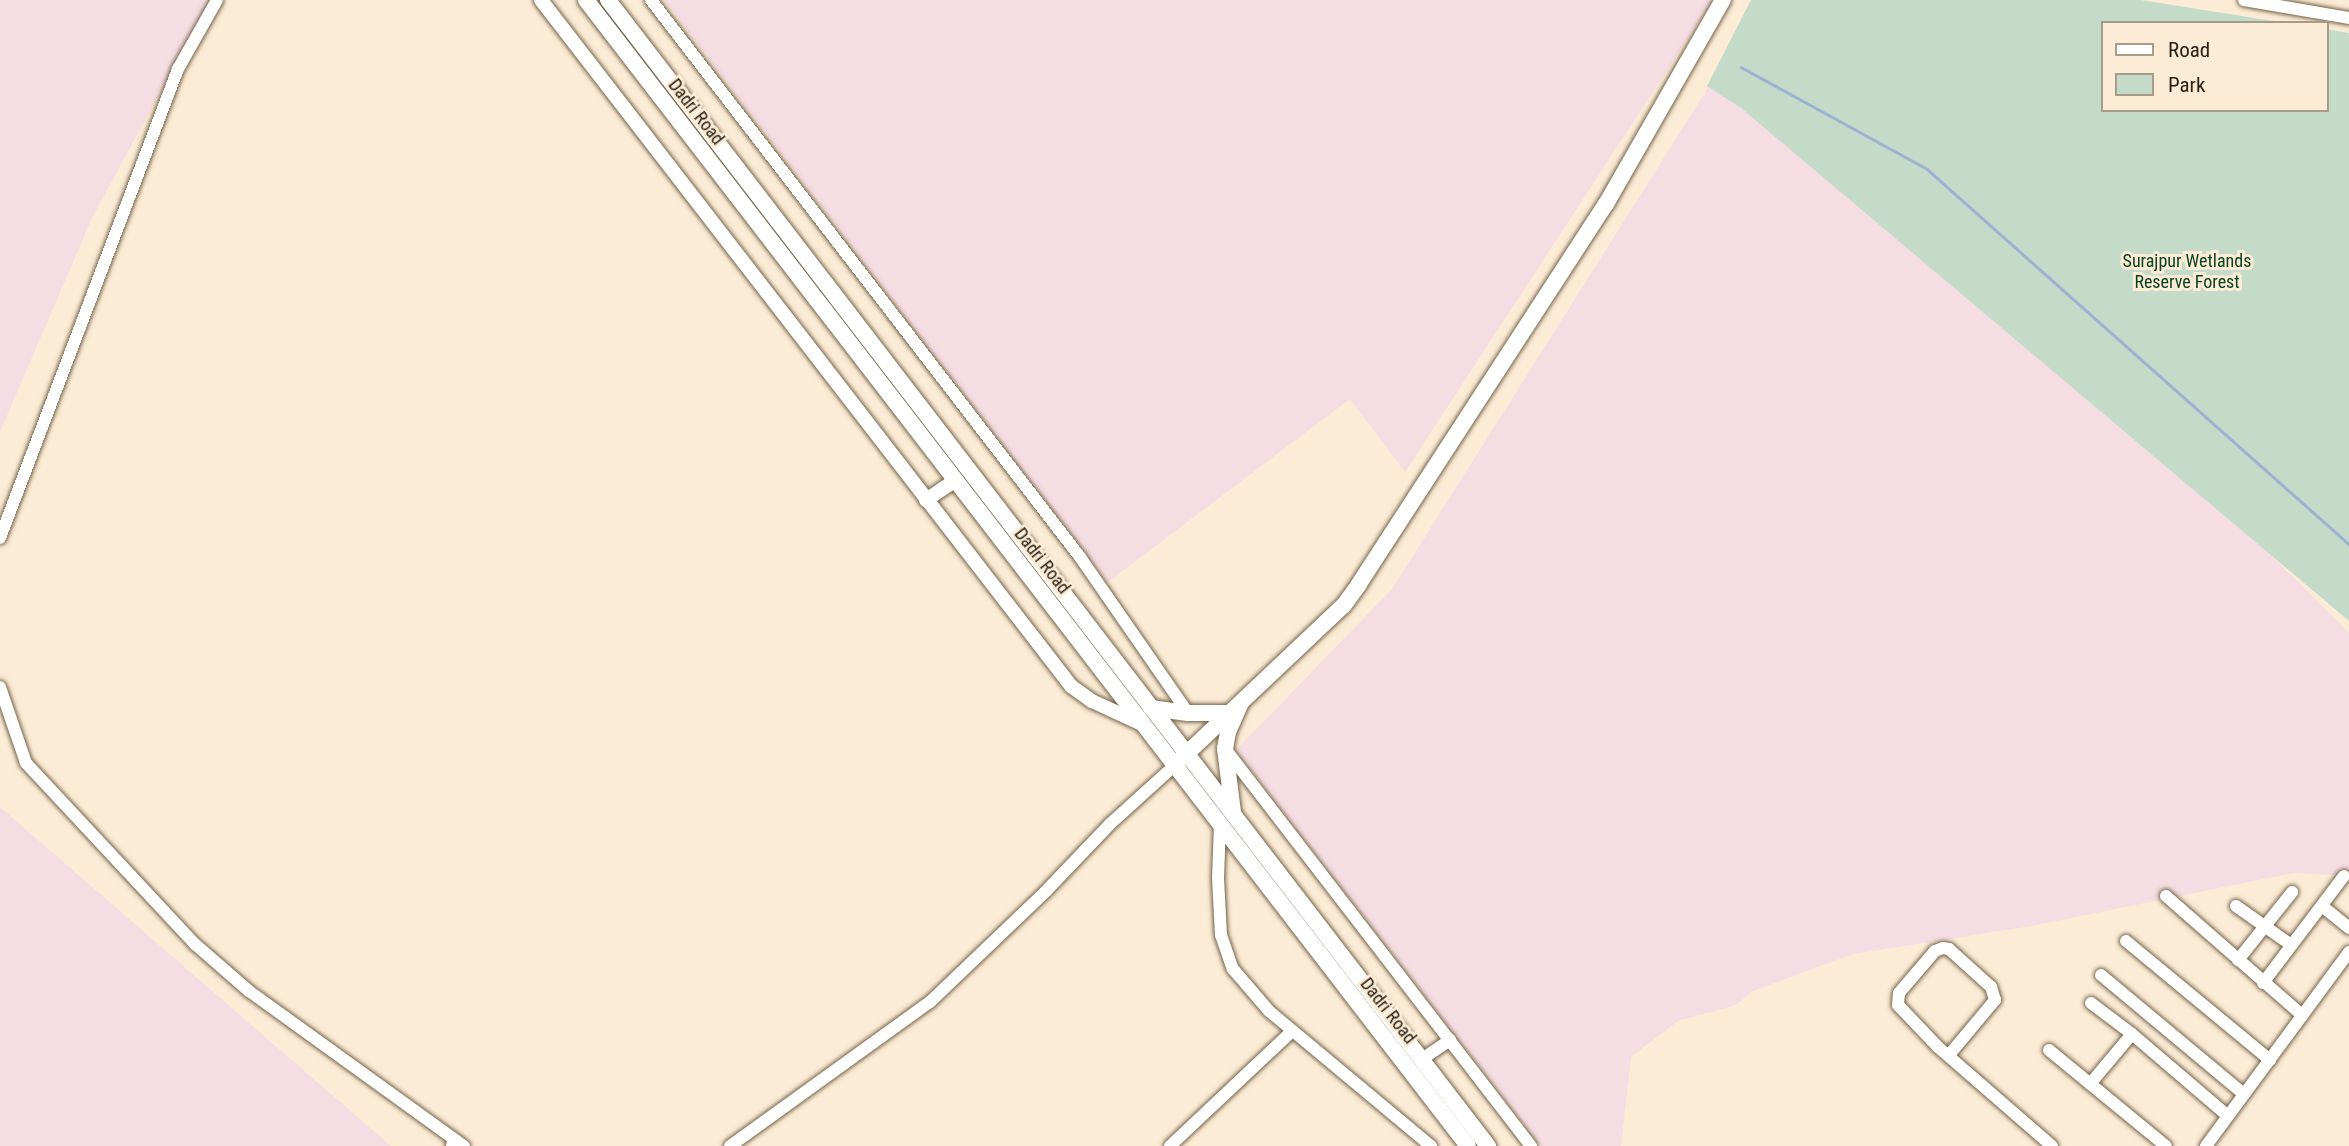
<!DOCTYPE html>
<style>
body{margin:0}
#map{position:relative;width:2349px;height:1146px;overflow:hidden;background:#fcecd5;font-family:"Roboto Condensed",sans-serif}
div>[style]{position:absolute}
.industrial>*{inset:0;background:#f6dde4}
.green>*{inset:0;background:#c3dbc8}
.stream>*{height:2.5px;margin:-1.25px;padding:0 1.25px;transform-origin:1.25px;border-radius:1.25px;background:#9cb2d1}
.roads{filter:drop-shadow(0 0 2px #746249) drop-shadow(0 0 2px #746249)}
.minor>*{height:12px;margin:-6px;padding:0 6px;transform-origin:6px;border-radius:6px;background:#fff}
.tertiary>*{height:14px;margin:-7px;padding:0 7px;transform-origin:7px;border-radius:7px;background:#fff}
.secondary>*{height:16px;margin:-8px;padding:0 8px;transform-origin:8px;border-radius:8px;background:#fff}
span{translate:-50% -50%;white-space:nowrap;text-align:center;line-height:1.15;-webkit-text-stroke:6px #fcecd5;paint-order:stroke}
.street-label{font-size:18px;color:#282116}
.park-label{font-size:18px;color:#084221}
.legend{position:absolute;left:2101px;top:21px;width:228px;height:91px;box-sizing:border-box;background:#fcecd5;border:2px solid #a79b89;margin:0;padding:9px 12px;list-style:none;font-size:21px;color:#282116}
.legend li{display:flex;align-items:center;gap:14px;height:35px}
.legend b{width:35px;border:2px solid #a79b89}
</style>
<div id="map">
<div class="industrial">
<div style="clip-path:polygon(0 0,210px 0,92px 218px,0 432px)"></div>
<div style="clip-path:polygon(664px 0,1713px 0,1405px 472px,1350px 399px,1108px 582px)"></div>
<div style="clip-path:polygon(1718px 72px,1896px 180px,2349px 633px,2349px 876px,2293px 873px,2032px 926px,1853px 954px,1753px 991px,1736px 1005px,1678px 1021px,1631px 1057px,1621px 1146px,1541px 1146px,1236px 750px,1392px 589px)"></div>
<div style="clip-path:polygon(0 807px,391px 1146px,0 1146px)"></div>
</div>
<div class="green">
<div style="clip-path:polygon(1751px 0,2141px 0,2286px 23px,2102px 23px,2102px 110px,2326px 110px,2326px 29px,2349px 33px,2349px 621px,1741px 108px,1707px 86px)"></div>
</div>
<div class="stream">
<div style="left:1741px;top:67px;width:212px;rotate:28.7deg"></div>
<div style="left:1927px;top:169px;width:565px;rotate:41.63deg"></div>
</div>
<div class="roads">
<div class="minor">
<div style="left:651px;top:0;width:703px;rotate:52.4deg"></div>
<div style="left:1080px;top:557px;width:190px;rotate:55.3deg"></div>
<div style="left:2244px;top:0;width:107px;rotate:9.7deg"></div>
<div style="left:0;top:538px;width:502px;rotate:-69.22deg"></div>
<div style="left:178px;top:69px;width:79px;rotate:-60.5deg"></div>
<div style="left:0;top:687px;width:80px;rotate:71.1deg"></div>
<div style="left:26px;top:763px;width:249px;rotate:47deg"></div>
<div style="left:196px;top:945px;width:70px;rotate:41deg"></div>
<div style="left:249px;top:991px;width:265px;rotate:35.8deg"></div>
<div style="left:1226px;top:750px;width:500px;rotate:52.4deg"></div>
<div style="left:1220px;top:824px;width:54px;rotate:92.1deg"></div>
<div style="left:1218px;top:878px;width:57px;rotate:87deg"></div>
<div style="left:1221px;top:935px;width:36px;rotate:71deg"></div>
<div style="left:1233px;top:969px;width:55px;rotate:49.4deg"></div>
<div style="left:1269px;top:1011px;width:211px;rotate:39.8deg"></div>
<div style="left:2166px;top:896px;width:181px;rotate:41.2deg"></div>
<div style="left:2236px;top:906px;width:67px;rotate:35.3deg"></div>
<div style="left:2322px;top:906px;width:35px;rotate:39deg"></div>
<div style="left:2126px;top:941px;width:187px;rotate:39.6deg"></div>
<div style="left:2238px;top:960px;width:87px;rotate:-51.5deg"></div>
<div style="left:2101px;top:975px;width:186px;rotate:39.8deg"></div>
<div style="left:2263px;top:983px;width:134px;rotate:-52.9deg"></div>
<div style="left:2091px;top:1003px;width:51px;rotate:37.1deg"></div>
<div style="left:2132px;top:1034px;width:126px;rotate:40.5deg"></div>
<div style="left:2049px;top:1050px;width:151px;rotate:39.4deg"></div>
<div style="left:1949px;top:1055px;width:72px;rotate:-50.1deg"></div>
<div style="left:1995px;top:1000px;width:14px;rotate:-107deg"></div>
<div style="left:1991px;top:987px;width:57px;rotate:-137.9deg"></div>
<div style="left:1949px;top:949px;width:6px;rotate:-171deg"></div>
<div style="left:1943px;top:948px;width:9px;rotate:159deg"></div>
<div style="left:1935px;top:951px;width:55px;rotate:130.6deg"></div>
<div style="left:1899px;top:993px;width:12px;rotate:95deg"></div>
<div style="left:1898px;top:1005px;width:58px;rotate:46.4deg"></div>
<div style="left:1938px;top:1047px;width:151px;rotate:41deg"></div>
<div style="left:1422px;top:1059px;width:34px;rotate:-34deg"></div>
<div style="left:2090px;top:1084px;width:65px;rotate:-50deg"></div>
<div style="left:730px;top:1146px;width:246px;rotate:-35.8deg"></div>
<div style="left:930px;top:1002px;width:161px;rotate:-43.7deg"></div>
<div style="left:1046px;top:891px;width:93px;rotate:-46.3deg"></div>
<div style="left:1110px;top:824px;width:88px;rotate:-42.2deg"></div>
<div style="left:1170px;top:1146px;width:168px;rotate:-43.3deg"></div>
<div style="left:2206px;top:1146px;width:241px;rotate:-53.6deg"></div>
</div>
<div class="tertiary">
<div style="left:541px;top:0;width:867px;rotate:52.31deg"></div>
<div style="left:1071px;top:686px;width:26px;rotate:36deg"></div>
<div style="left:1092px;top:701px;width:57px;rotate:24.8deg"></div>
<div style="left:926px;top:500px;width:36px;rotate:-34deg"></div>
<div style="left:453px;top:1146px;width:5px;rotate:-79deg"></div>
</div>
<div class="secondary">
<div style="left:586px;top:0;width:1446px;rotate:52.42deg"></div>
<div style="left:608px;top:0;width:1445px;rotate:52.48deg"></div>
<div style="left:1151px;top:708px;width:37px;rotate:8deg"></div>
<div style="left:1188px;top:713px;width:40px"></div>
<div style="left:1181px;top:759px;width:224px;rotate:-43.4deg"></div>
<div style="left:1344px;top:605px;width:26px;rotate:-54deg"></div>
<div style="left:1359px;top:584px;width:453px;rotate:-57deg"></div>
<div style="left:1606px;top:204px;width:235px;rotate:-60.2deg"></div>
<div style="left:1233px;top:812px;width:64px;rotate:-97.2deg"></div>
<div style="left:1225px;top:749px;width:17px;rotate:-80deg"></div>
<div style="left:1228px;top:732px;width:30px;rotate:-66deg"></div>
</div>
</div>
<div class="street-label">
<span style="left:696px;top:112px;rotate:52deg">Dadri Road</span>
<span style="left:1042px;top:561px;rotate:52deg">Dadri Road</span>
<span style="left:1388px;top:1011px;rotate:52deg">Dadri Road</span>
</div>
<div class="park-label">
<span style="left:2187px;top:272px">Surajpur Wetlands<br>Reserve Forest</span>
</div>
<ul class="legend">
<li><b style="height:9px;background:#fff"></b>Road</li>
<li><b style="height:19px;background:#c3dbc8"></b>Park</li>
</ul>
</div>
